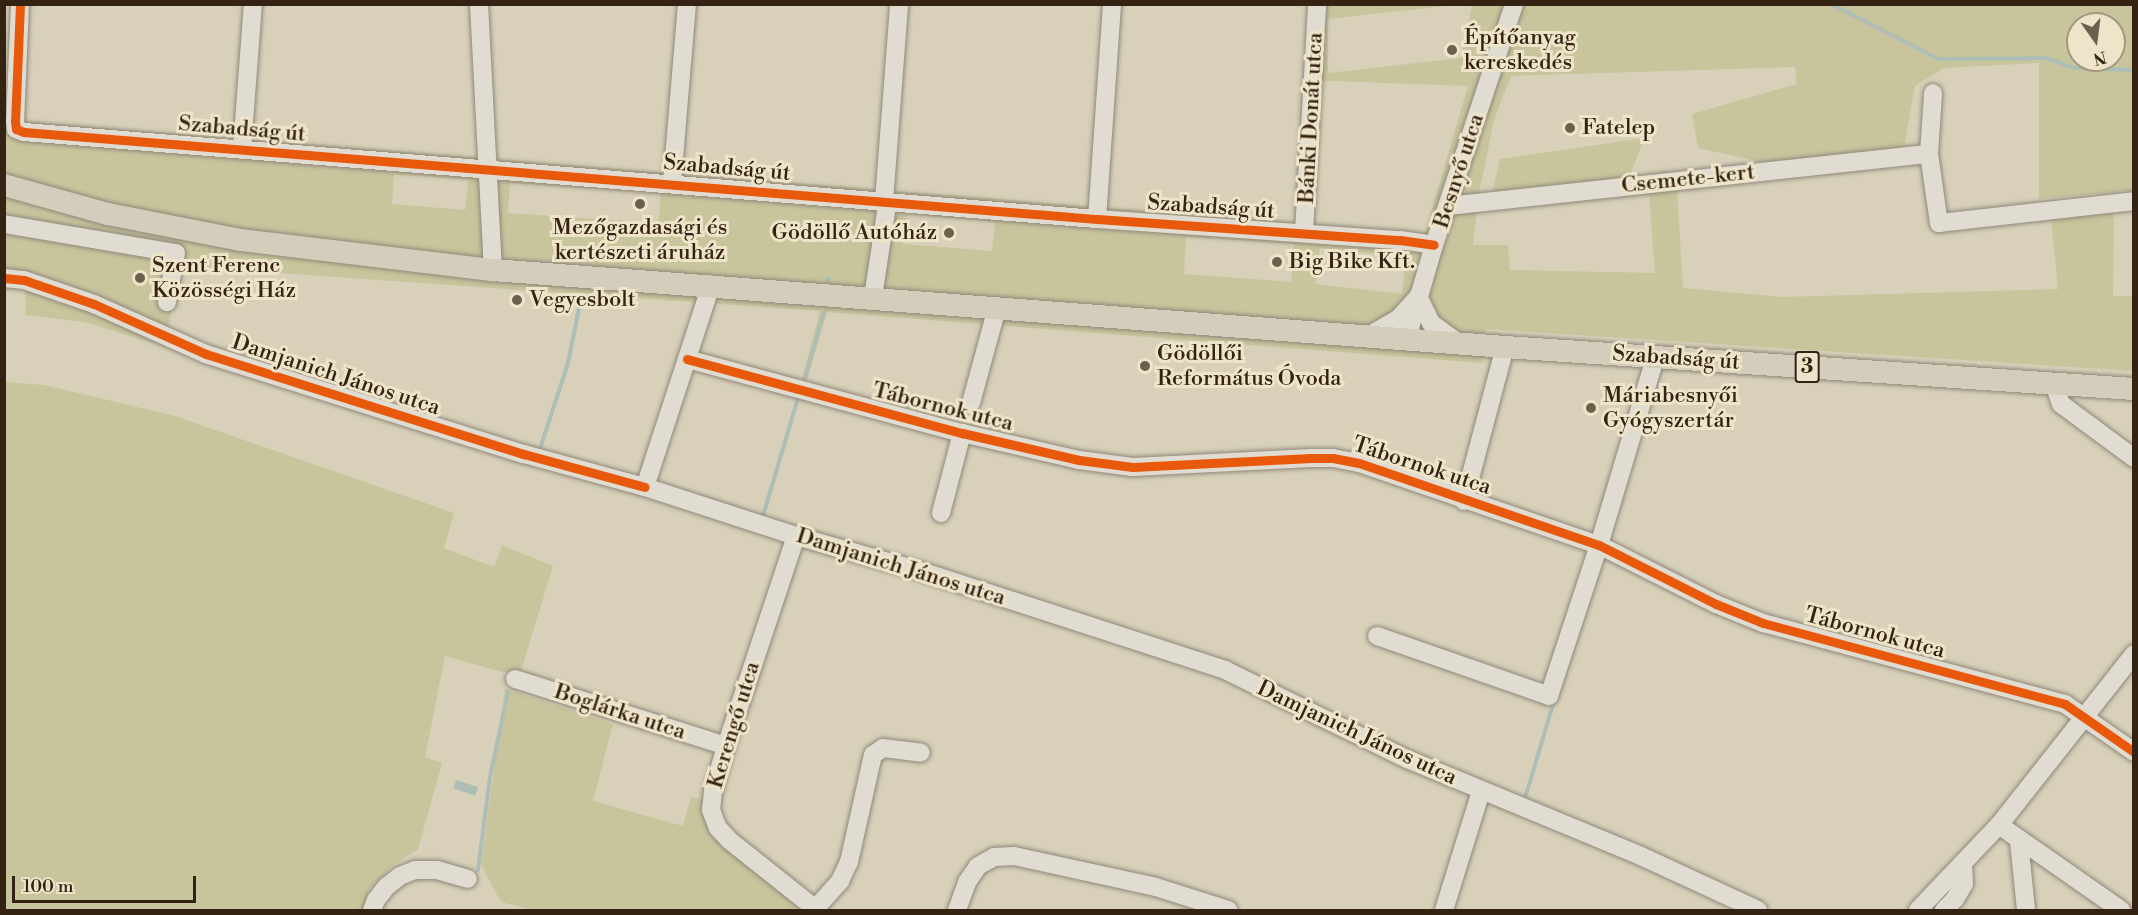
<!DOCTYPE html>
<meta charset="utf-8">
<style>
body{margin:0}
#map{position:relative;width:2138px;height:915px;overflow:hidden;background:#d8d0b9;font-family:"Libre Bodoni",serif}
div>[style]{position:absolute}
.green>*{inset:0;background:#c8c59d}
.water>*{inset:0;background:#adbeb7;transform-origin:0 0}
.stream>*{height:4px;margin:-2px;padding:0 2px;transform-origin:2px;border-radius:2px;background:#adbeb7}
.roads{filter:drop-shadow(0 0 2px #8f887a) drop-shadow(0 0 2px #8f887a)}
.minor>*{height:18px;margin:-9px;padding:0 9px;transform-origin:9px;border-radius:9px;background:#e0dcd1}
.major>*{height:22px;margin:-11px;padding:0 11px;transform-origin:11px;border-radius:11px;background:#d5cdbc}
.cycleway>*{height:9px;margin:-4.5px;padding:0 4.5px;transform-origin:4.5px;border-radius:4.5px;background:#e8590c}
.dots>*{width:16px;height:16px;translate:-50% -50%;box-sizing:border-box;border:3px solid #eee4c9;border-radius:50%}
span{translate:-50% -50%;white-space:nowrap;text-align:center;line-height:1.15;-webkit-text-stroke:6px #eee4c9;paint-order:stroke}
.shield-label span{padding:2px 4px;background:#eee4c9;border:2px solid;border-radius:4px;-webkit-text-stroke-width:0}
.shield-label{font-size:21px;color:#342213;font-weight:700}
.poi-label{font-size:22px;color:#342213}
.left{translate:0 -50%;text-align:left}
.right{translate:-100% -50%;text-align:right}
.street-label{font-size:22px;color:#342213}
.frame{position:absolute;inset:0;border:6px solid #342213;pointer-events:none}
.north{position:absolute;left:2066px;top:12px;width:60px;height:60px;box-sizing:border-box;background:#eee4c9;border:2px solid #a49680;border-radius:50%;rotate:166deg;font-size:16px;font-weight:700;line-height:24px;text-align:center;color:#342213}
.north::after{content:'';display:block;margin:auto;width:21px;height:27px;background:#6d5f4d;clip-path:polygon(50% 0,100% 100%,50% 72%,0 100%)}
.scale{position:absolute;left:12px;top:876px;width:184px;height:27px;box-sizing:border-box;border:3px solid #342213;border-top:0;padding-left:8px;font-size:18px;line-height:21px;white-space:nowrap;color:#342213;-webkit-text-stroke:4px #eee4c9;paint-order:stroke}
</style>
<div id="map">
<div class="green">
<div style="clip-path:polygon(evenodd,1308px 5px,1454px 5px,1328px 19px,1328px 73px,1461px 58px,1472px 5px,2133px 5px,2133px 190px,2039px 199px,2039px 63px,1944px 68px,1915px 86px,1904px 148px,1762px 162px,1698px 148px,1692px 114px,1797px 84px,1795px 67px,1511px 76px,1494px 120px,1479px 193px,1473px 245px,1508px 245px,1510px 270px,1655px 273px,1649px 192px,1677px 188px,1683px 288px,1783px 297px,2058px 289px,2051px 217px,2114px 211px,2113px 296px,2133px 296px,2133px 371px,1486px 329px,1482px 363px,827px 312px,806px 384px,801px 383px,820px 311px,178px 266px,166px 347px,84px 322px,26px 315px,25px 284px,5px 282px,5px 120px,1425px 233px,1468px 86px,1304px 80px,1308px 5px,2078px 24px,2114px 24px,2114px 60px,2078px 60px,2078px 24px,1308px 5px,394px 174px,468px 180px,465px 210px,392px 204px,394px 174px,1308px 5px,510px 183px,661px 193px,659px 218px,655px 223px,508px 213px,510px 183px,1308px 5px,907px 210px,926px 212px,926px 216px,995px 222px,992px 251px,903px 244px,907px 210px,1308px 5px,1186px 237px,1294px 244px,1291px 282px,1184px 274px,1186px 237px,1308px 5px,1320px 248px,1406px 257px,1402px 294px,1316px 284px,1320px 248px)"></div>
<div style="clip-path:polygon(1644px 138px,1628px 181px,1492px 193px,1500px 159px)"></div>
<div style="clip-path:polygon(5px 382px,44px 385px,175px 416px,454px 513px,444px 548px,494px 567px,502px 545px,553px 566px,521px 671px,502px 672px,445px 656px,425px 757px,442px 763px,418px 849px,391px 867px,369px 889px,364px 910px,5px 910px)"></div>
<div style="clip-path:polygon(505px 689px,613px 724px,593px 801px,683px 826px,691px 797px,705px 801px,718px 838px,809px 910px,534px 910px,501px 902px,481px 865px)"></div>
</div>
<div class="water">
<div style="left:456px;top:780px;width:23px;height:9px;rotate:18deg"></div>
</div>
<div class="stream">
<div style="left:1831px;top:4px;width:121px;rotate:27deg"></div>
<div style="left:1939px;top:59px;width:107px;rotate:-0.5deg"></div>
<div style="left:2046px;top:58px;width:29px;rotate:20deg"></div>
<div style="left:2073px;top:68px;width:61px;rotate:1.9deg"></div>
<div style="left:828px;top:282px;width:4px;rotate:-76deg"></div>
<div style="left:805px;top:377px;width:68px;rotate:-73.7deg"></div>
<div style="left:541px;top:446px;width:87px;rotate:-72deg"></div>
<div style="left:568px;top:363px;width:66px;rotate:-78.7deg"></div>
<div style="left:763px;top:516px;width:123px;rotate:-73.5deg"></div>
<div style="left:1526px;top:795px;width:98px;rotate:-73.4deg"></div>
<div style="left:478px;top:870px;width:94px;rotate:-82.6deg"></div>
<div style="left:490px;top:777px;width:87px;rotate:-78deg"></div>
</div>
<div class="roads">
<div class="minor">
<div style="left:20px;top:4px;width:117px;rotate:92.4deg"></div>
<div style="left:15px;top:121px;width:8px;rotate:83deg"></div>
<div style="left:16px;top:129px;width:9px;rotate:21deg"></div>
<div style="left:24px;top:132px;width:1077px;rotate:4.64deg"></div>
<div style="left:1097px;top:219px;width:304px;rotate:4deg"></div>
<div style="left:1400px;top:240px;width:34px;rotate:8deg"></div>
<div style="left:479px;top:4px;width:266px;rotate:87deg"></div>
<div style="left:242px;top:149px;width:145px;rotate:-85.7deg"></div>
<div style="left:1929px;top:154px;width:70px;rotate:81.8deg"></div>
<div style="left:1939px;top:223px;width:196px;rotate:-6.4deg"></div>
<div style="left:672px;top:182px;width:179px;rotate:-85.2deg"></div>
<div style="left:1448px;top:206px;width:484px;rotate:-6.2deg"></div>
<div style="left:1929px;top:154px;width:61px;rotate:-86.2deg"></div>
<div style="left:1097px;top:219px;width:216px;rotate:-86deg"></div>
<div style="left:4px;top:224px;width:174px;rotate:9.6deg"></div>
<div style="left:176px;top:253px;width:50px;rotate:100.4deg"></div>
<div style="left:1304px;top:232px;width:228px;rotate:-86.7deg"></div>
<div style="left:4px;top:278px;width:20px;rotate:6deg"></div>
<div style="left:24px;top:280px;width:74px;rotate:18.9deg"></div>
<div style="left:94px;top:304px;width:123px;rotate:24.1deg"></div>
<div style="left:206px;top:354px;width:333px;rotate:17.5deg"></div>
<div style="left:524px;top:454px;width:125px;rotate:15.3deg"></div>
<div style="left:645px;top:487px;width:159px;rotate:18deg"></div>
<div style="left:796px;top:536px;width:133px;rotate:15.7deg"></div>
<div style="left:924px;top:572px;width:317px;rotate:18deg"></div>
<div style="left:1225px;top:670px;width:203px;rotate:26.1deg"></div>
<div style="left:1407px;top:759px;width:253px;rotate:22.5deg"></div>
<div style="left:1641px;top:856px;width:129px;rotate:24.8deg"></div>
<div style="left:1418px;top:296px;width:30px;rotate:64deg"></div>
<div style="left:1431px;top:323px;width:32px;rotate:36deg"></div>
<div style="left:873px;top:297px;width:86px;rotate:-81.3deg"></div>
<div style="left:886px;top:212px;width:11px;rotate:-100deg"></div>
<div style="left:884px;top:201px;width:198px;rotate:-85.6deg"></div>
<div style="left:1370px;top:335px;width:32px;rotate:-30deg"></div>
<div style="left:1398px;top:319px;width:25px;rotate:-48deg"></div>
<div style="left:1407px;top:338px;width:97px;rotate:-73.8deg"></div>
<div style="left:1434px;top:245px;width:254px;rotate:-71.6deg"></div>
<div style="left:687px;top:359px;width:285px;rotate:15.1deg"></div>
<div style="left:962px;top:433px;width:120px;rotate:13deg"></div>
<div style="left:1079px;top:460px;width:54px;rotate:7.4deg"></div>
<div style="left:1133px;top:467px;width:178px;rotate:-2.9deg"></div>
<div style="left:1311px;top:458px;width:22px"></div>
<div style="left:1333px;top:458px;width:26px;rotate:11deg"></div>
<div style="left:1359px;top:463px;width:254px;rotate:18.9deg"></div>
<div style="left:1599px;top:545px;width:131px;rotate:26.8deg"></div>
<div style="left:1716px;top:604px;width:51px;rotate:22deg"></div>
<div style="left:1763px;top:623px;width:313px;rotate:15deg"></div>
<div style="left:2065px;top:704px;width:84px;rotate:34.8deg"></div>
<div style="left:2054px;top:383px;width:22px;rotate:72deg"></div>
<div style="left:2061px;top:404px;width:91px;rotate:36.5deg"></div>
<div style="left:971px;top:403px;width:98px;rotate:-74.7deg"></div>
<div style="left:645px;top:487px;width:213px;rotate:-71.9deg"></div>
<div style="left:1464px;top:501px;width:159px;rotate:-75.1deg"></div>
<div style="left:941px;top:513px;width:83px;rotate:-75.3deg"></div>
<div style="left:796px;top:536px;width:221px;rotate:108.4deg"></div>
<div style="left:726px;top:746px;width:47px;rotate:106.1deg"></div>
<div style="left:713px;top:791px;width:19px;rotate:96deg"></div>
<div style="left:711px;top:810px;width:19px;rotate:69deg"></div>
<div style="left:718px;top:828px;width:16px;rotate:47deg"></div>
<div style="left:729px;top:840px;width:112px;rotate:38.5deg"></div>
<div style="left:1377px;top:636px;width:182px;rotate:19.2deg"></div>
<div style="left:1549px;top:696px;width:159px;rotate:-71.7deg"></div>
<div style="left:1599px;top:545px;width:195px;rotate:-73.3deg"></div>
<div style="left:515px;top:679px;width:221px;rotate:17.6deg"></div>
<div style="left:1999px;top:825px;width:149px;rotate:34.9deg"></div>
<div style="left:2019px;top:841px;width:69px;rotate:84.2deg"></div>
<div style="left:815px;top:909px;width:38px;rotate:-48deg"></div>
<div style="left:840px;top:881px;width:21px;rotate:-65deg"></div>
<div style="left:849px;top:862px;width:110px;rotate:-77.4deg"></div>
<div style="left:873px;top:755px;width:12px;rotate:-35deg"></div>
<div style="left:883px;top:748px;width:38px;rotate:7deg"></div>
<div style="left:372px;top:910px;width:11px;rotate:-68deg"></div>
<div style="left:376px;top:900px;width:16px;rotate:-52deg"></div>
<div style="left:386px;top:887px;width:18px;rotate:-38deg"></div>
<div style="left:400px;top:876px;width:16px;rotate:-22deg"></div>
<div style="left:415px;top:870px;width:22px"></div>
<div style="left:437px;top:870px;width:32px;rotate:16deg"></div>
<div style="left:957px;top:910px;width:30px;rotate:-70deg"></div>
<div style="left:967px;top:882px;width:19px;rotate:-55deg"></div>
<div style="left:978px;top:866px;width:18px;rotate:-29deg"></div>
<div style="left:994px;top:857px;width:20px;rotate:-3deg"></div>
<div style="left:1014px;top:856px;width:145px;rotate:12.3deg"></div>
<div style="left:1156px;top:887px;width:76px;rotate:17.7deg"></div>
<div style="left:1444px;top:910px;width:125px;rotate:-72.7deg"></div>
<div style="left:1918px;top:910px;width:117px;rotate:-46.4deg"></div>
<div style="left:1999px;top:825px;width:218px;rotate:-51.7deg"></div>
<div style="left:1944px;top:910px;width:16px;rotate:-45deg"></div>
<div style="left:1955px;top:899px;width:17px;rotate:-59deg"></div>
<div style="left:1964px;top:884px;width:20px;rotate:-93deg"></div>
</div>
<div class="major">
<div style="left:4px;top:185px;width:108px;rotate:15.6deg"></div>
<div style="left:108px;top:214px;width:135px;rotate:11.1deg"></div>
<div style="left:240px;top:240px;width:255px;rotate:6.8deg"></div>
<div style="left:493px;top:270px;width:1015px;rotate:4.35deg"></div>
<div style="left:1505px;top:347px;width:630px;rotate:3.82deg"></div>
</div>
</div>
<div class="cycleway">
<div style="left:20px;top:4px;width:117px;rotate:92.4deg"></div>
<div style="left:15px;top:121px;width:8px;rotate:83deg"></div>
<div style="left:16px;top:129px;width:9px;rotate:21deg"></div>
<div style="left:24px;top:132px;width:1077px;rotate:4.64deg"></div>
<div style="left:1097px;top:219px;width:304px;rotate:4deg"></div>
<div style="left:1400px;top:240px;width:34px;rotate:8deg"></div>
<div style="left:4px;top:278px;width:20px;rotate:6deg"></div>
<div style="left:24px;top:280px;width:74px;rotate:18.9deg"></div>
<div style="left:94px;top:304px;width:123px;rotate:24.1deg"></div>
<div style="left:206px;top:354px;width:333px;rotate:17.5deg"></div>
<div style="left:524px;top:454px;width:125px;rotate:15.3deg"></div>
<div style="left:687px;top:359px;width:285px;rotate:15.1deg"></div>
<div style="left:962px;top:433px;width:120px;rotate:13deg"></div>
<div style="left:1079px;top:460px;width:54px;rotate:7.4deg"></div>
<div style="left:1133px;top:467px;width:178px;rotate:-2.9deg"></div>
<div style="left:1311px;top:458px;width:22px"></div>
<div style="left:1333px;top:458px;width:26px;rotate:11deg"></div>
<div style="left:1359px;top:463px;width:254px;rotate:18.9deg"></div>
<div style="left:1599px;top:545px;width:131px;rotate:26.8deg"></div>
<div style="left:1716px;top:604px;width:51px;rotate:22deg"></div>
<div style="left:1763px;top:623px;width:313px;rotate:15deg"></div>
<div style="left:2065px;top:704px;width:84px;rotate:34.8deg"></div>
</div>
<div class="dots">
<div style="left:1452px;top:50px;background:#6d5f4d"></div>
<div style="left:1570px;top:128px;background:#6d5f4d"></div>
<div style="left:640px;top:204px;background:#6d5f4d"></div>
<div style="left:949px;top:233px;background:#6d5f4d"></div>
<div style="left:1277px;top:262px;background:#6d5f4d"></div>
<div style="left:140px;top:278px;background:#6d5f4d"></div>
<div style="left:517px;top:300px;background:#6d5f4d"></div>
<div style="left:1145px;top:366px;background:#6d5f4d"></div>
<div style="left:1591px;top:408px;background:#6d5f4d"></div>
</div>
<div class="shield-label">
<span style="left:1807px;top:367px">3</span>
</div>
<div class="poi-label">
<span class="left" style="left:1464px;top:50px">Építőanyag<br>kereskedés</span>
<span class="left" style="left:1582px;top:128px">Fatelep</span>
<span style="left:640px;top:240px">Mezőgazdasági és<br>kertészeti áruház</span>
<span class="right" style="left:937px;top:233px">Gödöllő Autóház</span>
<span class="left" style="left:1289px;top:262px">Big Bike Kft.</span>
<span class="left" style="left:152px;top:278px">Szent Ferenc<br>Közösségi Ház</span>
<span class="left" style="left:529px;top:300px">Vegyesbolt</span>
<span class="left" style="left:1157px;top:366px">Gödöllői<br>Református Óvoda</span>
<span class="left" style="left:1603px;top:408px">Máriabesnyői<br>Gyógyszertár</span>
</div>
<div class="street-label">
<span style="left:1311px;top:118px;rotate:-87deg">Bánki Donát utca</span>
<span style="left:242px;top:129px;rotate:5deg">Szabadság út</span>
<span style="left:727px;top:168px;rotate:5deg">Szabadság út</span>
<span style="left:1459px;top:171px;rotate:-72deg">Besnyő utca</span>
<span style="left:1688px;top:179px;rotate:-6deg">Csemete-kert</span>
<span style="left:1211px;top:207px;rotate:4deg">Szabadság út</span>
<span style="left:1676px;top:358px;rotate:4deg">Szabadság út</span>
<span style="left:336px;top:375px;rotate:18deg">Damjanich János utca</span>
<span style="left:943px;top:407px;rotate:14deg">Tábornok utca</span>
<span style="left:1422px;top:466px;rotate:18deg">Tábornok utca</span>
<span style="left:901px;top:567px;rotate:17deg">Damjanich János utca</span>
<span style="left:1875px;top:633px;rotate:15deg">Tábornok utca</span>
<span style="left:620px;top:712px;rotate:18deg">Boglárka utca</span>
<span style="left:734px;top:725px;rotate:-73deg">Kerengő utca</span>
<span style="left:1357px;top:733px;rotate:25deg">Damjanich János utca</span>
</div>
<div class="frame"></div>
<div class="north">N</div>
<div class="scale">100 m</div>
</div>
